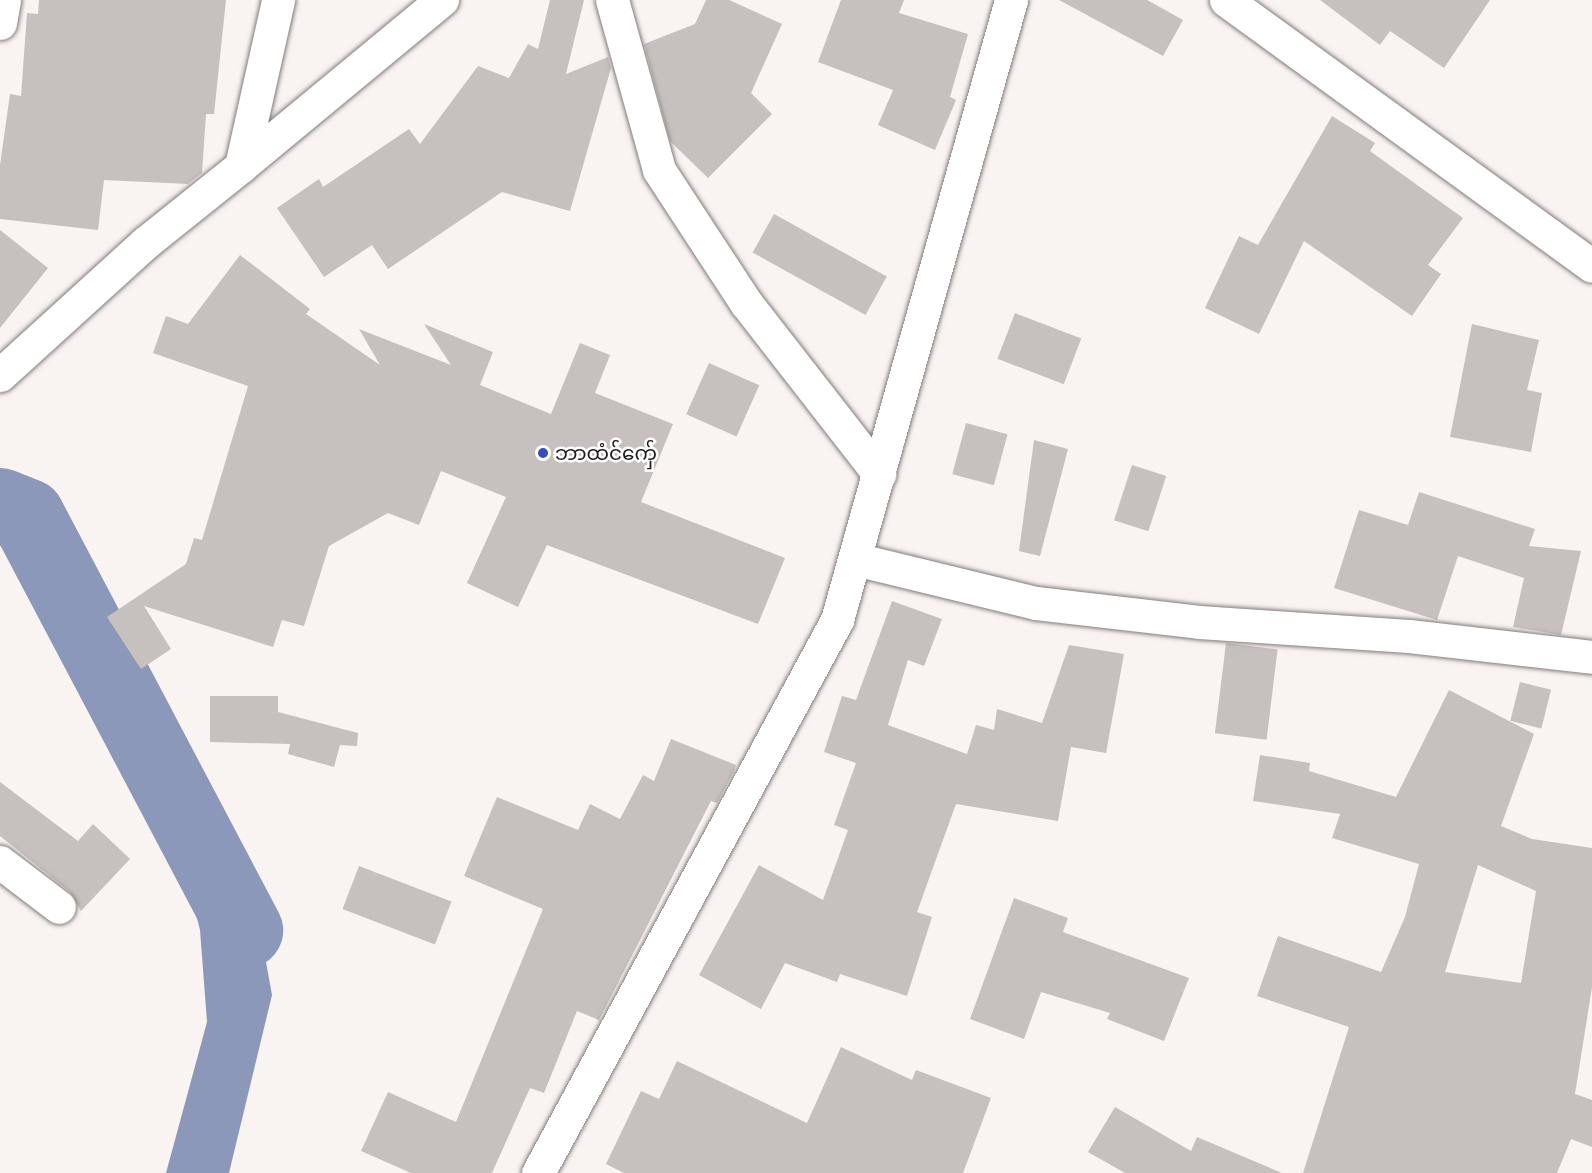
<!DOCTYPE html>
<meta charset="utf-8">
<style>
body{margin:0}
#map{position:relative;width:1592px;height:1173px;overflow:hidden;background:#f9f3f1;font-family:"DejaVu Sans","Noto Sans Myanmar",sans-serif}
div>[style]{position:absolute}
.water>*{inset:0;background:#8c98b9}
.river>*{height:75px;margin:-37.5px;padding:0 37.5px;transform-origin:37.5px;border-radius:37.5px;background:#8c98b9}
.building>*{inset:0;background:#c6c0be;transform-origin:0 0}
.roads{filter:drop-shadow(0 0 2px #817c7a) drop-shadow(0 0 2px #817c7a)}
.street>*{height:33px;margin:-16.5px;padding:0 16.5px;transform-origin:16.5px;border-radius:16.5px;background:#fff}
.secondary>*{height:33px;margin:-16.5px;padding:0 16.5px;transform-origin:16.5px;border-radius:16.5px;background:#fff}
.dots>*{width:16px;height:16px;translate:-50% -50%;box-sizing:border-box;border:3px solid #fff;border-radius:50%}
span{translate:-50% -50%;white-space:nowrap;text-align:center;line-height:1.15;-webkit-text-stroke:5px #fff;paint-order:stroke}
.poi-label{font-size:20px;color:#1d1b1b}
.left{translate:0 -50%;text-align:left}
</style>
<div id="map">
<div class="water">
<div style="clip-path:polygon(211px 826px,258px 918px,272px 995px,229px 1173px,166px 1173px,207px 1022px,200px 930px,181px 855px)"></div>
</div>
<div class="river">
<div style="left:0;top:505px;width:29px;rotate:22deg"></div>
<div style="left:27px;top:516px;width:468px;rotate:62.2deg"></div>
</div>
<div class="building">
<div style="clip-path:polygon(39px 0,226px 0,214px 114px,206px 114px,202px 173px,188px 184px,104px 180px,98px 230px,0 219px,0 165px,10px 94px,21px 96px,27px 13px,38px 14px)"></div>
<div style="clip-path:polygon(550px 0,584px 0,566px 74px,608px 57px,611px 68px,570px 211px,502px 192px,388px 269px,372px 245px,324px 277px,277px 208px,319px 179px,323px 187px,409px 129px,420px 144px,478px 66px,509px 78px,528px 44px,538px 49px)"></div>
<div style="clip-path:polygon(706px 0,729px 0,782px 24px,751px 93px,772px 114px,708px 178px,670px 141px,644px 44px,695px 24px)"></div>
<div style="clip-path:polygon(841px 0,904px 0,899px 13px,968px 34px,950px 97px,956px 100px,935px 150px,878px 125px,893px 90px,818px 62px)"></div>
<div style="clip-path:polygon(1059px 0,1147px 0,1183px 20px,1163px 56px)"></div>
<div style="clip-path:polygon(1320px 0,1490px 0,1444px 68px,1390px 31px,1380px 45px)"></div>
<div style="clip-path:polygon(1332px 116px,1375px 143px,1370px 151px,1463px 218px,1428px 265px,1441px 274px,1412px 316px,1304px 241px,1259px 334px,1205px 308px,1239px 236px,1258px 245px)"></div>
<div style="left:774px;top:214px;width:129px;height:44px;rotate:29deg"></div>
<div style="clip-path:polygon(0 230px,48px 268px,0 328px)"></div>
<div style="clip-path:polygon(240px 255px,310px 309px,306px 314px,380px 365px,359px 329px,451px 365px,424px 324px,493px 352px,480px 385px,551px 414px,580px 343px,610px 355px,595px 393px,673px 424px,641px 502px,785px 558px,758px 624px,547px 545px,518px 607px,467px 583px,506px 497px,441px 471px,419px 525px,388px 513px,329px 546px,304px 626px,282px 620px,273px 647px,144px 606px,171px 649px,141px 669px,107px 617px,186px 564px,194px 538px,202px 540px,248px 386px,153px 353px,166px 316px,188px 324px)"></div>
<div style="left:1015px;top:313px;width:71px;height:49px;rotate:21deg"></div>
<div style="clip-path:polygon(1472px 324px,1539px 340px,1527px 390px,1542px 393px,1531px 452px,1450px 437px)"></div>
<div style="left:709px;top:363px;width:55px;height:56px;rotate:24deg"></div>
<div style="left:966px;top:423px;width:43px;height:53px;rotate:15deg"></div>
<div style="clip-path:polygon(1034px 440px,1068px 449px,1040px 556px,1019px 551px)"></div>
<div style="left:1132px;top:465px;width:36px;height:58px;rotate:18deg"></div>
<div style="clip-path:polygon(1419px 492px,1535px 529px,1529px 546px,1581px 551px,1561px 635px,1513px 627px,1524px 578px,1458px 556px,1437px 620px,1334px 588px,1359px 510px,1408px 525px)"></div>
<div style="clip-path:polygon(892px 601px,942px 619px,924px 666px,908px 660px,888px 725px,967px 754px,976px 725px,994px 730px,997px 709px,1042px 723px,1069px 645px,1124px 654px,1106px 753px,1071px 747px,1058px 821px,956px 804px,917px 912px,932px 917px,907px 996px,840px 974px,837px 982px,785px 963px,761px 1009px,699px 975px,759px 865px,823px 900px,848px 830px,834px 825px,856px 763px,824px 752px,842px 696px,856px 700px)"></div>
<div style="left:1226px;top:643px;width:52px;height:91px;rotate:7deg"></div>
<div style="left:1520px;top:682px;width:32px;height:40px;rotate:14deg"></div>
<div style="clip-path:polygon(evenodd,1449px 690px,1534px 734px,1501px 826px,1532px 839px,1592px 848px,1592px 987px,1575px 1094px,1592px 1100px,1592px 1147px,1571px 1139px,1557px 1173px,1303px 1173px,1349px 1027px,1257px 996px,1278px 936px,1381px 972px,1405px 917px,1419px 864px,1332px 838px,1340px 814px,1253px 801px,1260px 755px,1310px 763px,1309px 771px,1396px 797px,1449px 690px,1478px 865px,1536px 891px,1521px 983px,1445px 972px,1478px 865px)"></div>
<div style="clip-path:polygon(210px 696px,278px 696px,278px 712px,358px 733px,357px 746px,340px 745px,334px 767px,288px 754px,290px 744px,210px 742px)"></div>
<div style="clip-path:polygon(671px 739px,736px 765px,734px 771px,717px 803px,711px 801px,599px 1020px,577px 1011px,544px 1093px,530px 1088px,492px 1173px,411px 1173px,361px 1151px,388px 1092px,456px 1122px,543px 909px,464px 876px,497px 797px,578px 830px,590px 804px,620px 819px,643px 775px,654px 781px)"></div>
<div style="clip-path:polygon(0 782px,78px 841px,93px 824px,130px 859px,81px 911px,70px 892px,0 836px)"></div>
<div style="left:359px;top:866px;width:99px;height:46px;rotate:21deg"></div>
<div style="clip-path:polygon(1014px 898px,1068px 918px,1063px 932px,1189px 978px,1164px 1041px,1107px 1019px,1110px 1013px,1041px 992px,1024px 1039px,970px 1019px)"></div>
<div style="clip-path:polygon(841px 1047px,912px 1080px,916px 1070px,991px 1098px,963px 1173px,624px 1173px,606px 1164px,641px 1091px,659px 1099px,677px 1061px,807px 1123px)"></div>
<div style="clip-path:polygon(1115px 1107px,1191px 1151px,1197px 1137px,1282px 1173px,1125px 1173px,1088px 1152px)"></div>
</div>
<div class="roads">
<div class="street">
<div style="left:612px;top:0;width:176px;rotate:74.5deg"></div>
<div style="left:659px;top:170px;width:159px;rotate:56.8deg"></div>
<div style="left:746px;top:303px;width:217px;rotate:52.1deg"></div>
<div style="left:0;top:23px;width:23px;rotate:-80deg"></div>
<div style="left:241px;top:166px;width:261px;rotate:-39.6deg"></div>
<div style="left:0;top:375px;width:196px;rotate:-42.3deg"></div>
<div style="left:145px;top:243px;width:123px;rotate:-38.7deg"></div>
<div style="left:241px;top:166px;width:170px;rotate:-77.4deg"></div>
<div style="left:855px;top:559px;width:186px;rotate:13.7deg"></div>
<div style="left:1036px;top:603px;width:164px;rotate:6.6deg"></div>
<div style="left:1199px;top:622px;width:210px;rotate:3.8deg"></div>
<div style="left:1409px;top:636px;width:184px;rotate:6.5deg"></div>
<div style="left:0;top:862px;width:74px;rotate:37.3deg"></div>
<div style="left:538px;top:1173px;width:629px;rotate:-61.6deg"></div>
<div style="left:837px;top:620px;width:644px;rotate:-74.32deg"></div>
</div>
<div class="secondary">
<div style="left:1226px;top:0;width:452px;rotate:36deg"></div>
</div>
</div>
<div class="dots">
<div style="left:543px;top:453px;background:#374dbf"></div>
</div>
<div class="poi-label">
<span class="left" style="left:555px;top:453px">ဘာထံင်ကှ်ေ</span>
</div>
</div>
